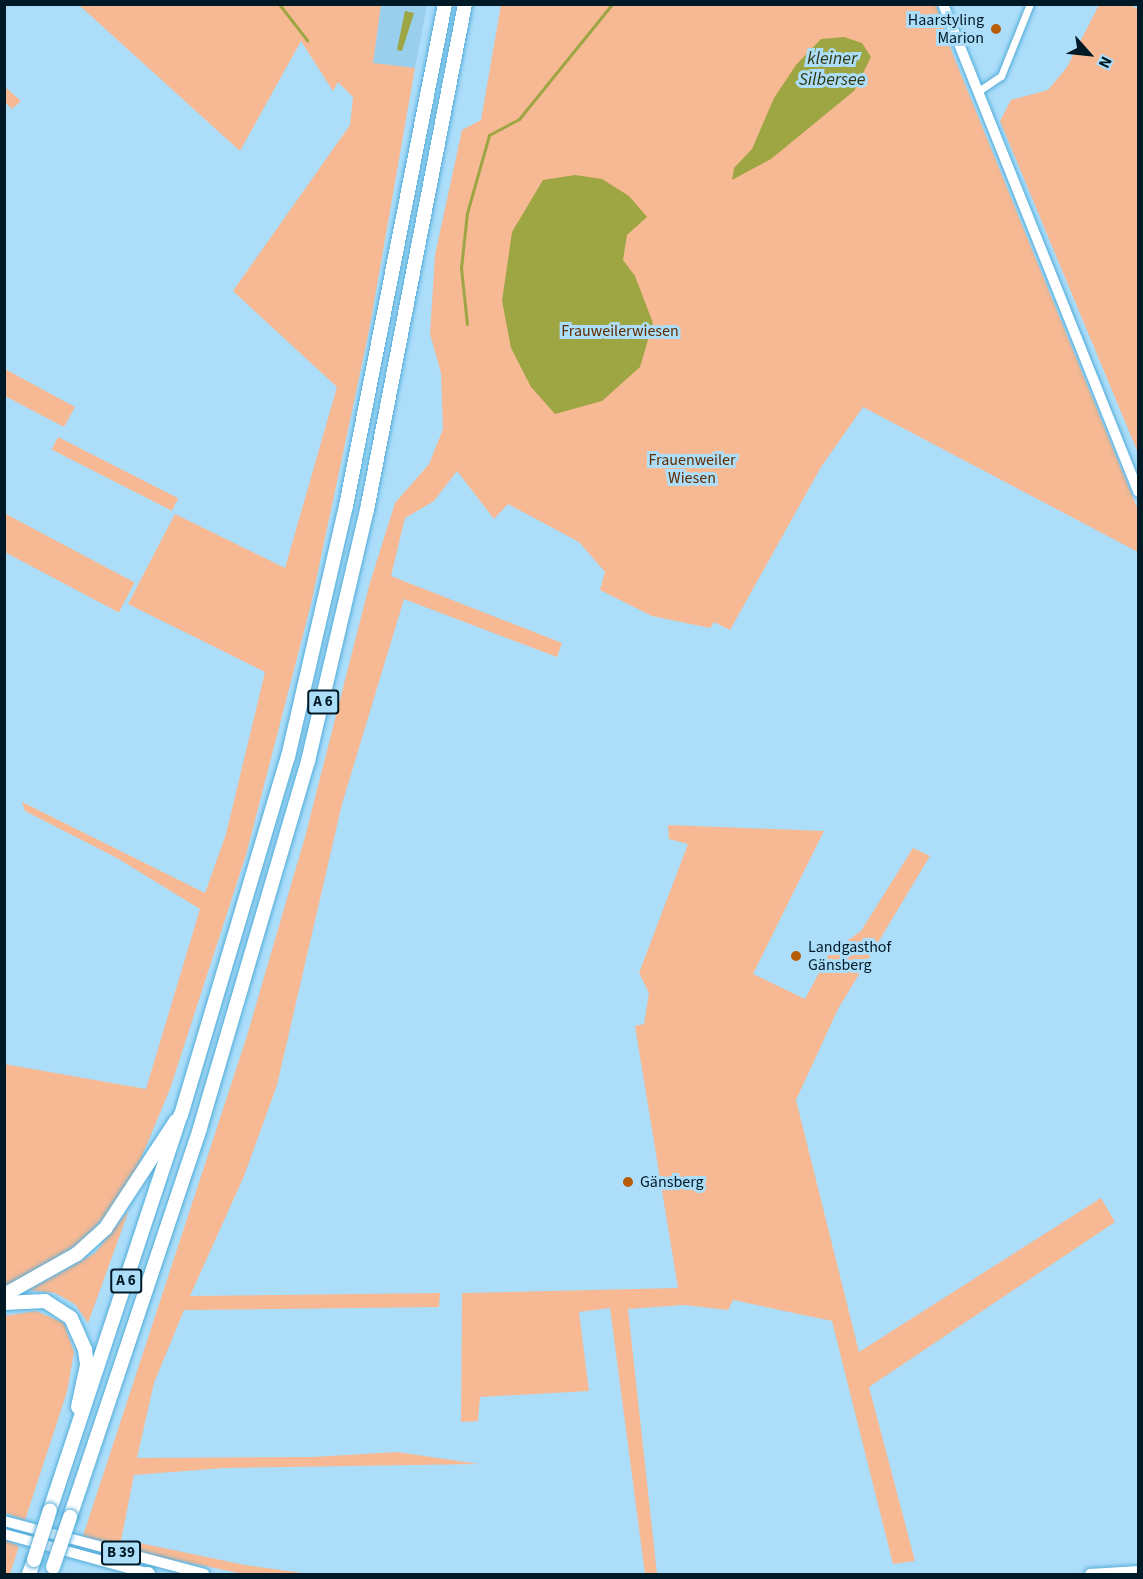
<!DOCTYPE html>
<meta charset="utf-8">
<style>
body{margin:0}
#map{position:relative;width:1143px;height:1579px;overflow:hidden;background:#acdefa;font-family:"Source Sans 3",sans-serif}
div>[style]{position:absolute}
.built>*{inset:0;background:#99ceec}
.green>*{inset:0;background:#f7b993;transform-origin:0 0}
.water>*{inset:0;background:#9ea543}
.stream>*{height:3px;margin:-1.5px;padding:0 1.5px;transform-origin:1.5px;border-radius:1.5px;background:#9ea543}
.roads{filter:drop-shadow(0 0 2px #52acd9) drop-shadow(0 0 2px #52acd9)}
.street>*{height:7px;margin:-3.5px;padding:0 3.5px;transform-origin:3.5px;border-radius:3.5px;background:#fff}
.secondary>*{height:10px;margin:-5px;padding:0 5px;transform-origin:5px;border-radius:5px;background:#fff}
.primary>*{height:10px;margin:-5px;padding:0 5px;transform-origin:5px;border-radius:5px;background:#fff}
.highway>*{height:14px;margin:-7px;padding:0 7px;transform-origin:7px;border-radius:7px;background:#fff}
.bridges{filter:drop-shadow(0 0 2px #52acd9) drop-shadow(0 0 2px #52acd9)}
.highway-bridge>*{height:14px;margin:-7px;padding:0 7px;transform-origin:7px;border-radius:7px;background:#fff}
.dots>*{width:16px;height:16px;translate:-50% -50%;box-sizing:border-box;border:3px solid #acdefa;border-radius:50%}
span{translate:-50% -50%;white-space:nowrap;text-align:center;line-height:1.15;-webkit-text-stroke:6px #acdefa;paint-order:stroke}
.shield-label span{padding:2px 4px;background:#acdefa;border:2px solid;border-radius:4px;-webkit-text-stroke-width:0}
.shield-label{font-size:15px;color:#001926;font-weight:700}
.poi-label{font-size:16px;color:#001926}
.right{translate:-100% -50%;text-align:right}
.left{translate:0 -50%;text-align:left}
.park-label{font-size:16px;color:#602c00}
.water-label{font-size:18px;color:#34370e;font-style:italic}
.frame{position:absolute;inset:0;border:6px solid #001926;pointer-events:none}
.north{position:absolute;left:1059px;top:24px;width:60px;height:60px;-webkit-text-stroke:4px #acdefa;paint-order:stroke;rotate:117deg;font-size:16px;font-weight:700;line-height:24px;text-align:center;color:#001926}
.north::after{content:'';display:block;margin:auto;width:21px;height:27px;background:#001926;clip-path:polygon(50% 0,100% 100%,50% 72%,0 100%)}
</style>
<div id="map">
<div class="built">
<div style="clip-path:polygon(381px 5px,427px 5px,415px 68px,373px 63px)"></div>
</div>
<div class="green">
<div style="clip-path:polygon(79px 5px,381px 5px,373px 63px,415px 68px,369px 331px,311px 604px,246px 855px,170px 1089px,132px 1180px,107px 1214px,80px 1243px,5px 1289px,4px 1064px,146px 1089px,200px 909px,117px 858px,25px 811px,22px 802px,205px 893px,226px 834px,265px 672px,128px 604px,175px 514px,285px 568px,337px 387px,233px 291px,350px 125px,353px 97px,338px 82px,333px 91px,301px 41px,240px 151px)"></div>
<div style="clip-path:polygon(501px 5px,936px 5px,953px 55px,1138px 510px,1138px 552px,863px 407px,821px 467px,730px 630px,714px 622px,710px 628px,652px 616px,600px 590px,605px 572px,579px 542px,508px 504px,494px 519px,457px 471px,434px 501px,405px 518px,391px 576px,562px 643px,557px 657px,404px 599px,342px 804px,277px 1085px,244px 1176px,190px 1296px,440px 1293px,439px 1307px,184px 1310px,154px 1383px,137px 1458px,313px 1457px,397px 1452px,479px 1464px,224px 1468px,134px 1475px,120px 1546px,130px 1541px,245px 1565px,310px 1574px,244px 1574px,131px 1551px,83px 1536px,246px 1039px,305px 837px,369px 586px,395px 503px,429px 464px,443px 429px,441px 373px,430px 334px,435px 255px,462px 130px,481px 120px)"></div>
<div style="clip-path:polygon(1099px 5px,1129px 5px,1138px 9px,1138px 453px,1000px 121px,1011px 100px,1048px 90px,1067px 67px)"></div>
<div style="clip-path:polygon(4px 86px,21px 101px,12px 109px,5px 102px)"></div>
<div style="clip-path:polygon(5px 369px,75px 407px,64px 427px,5px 396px)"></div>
<div style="left:58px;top:437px;width:135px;height:14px;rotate:27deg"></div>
<div style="left:4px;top:513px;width:148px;height:34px;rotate:28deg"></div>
<div style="clip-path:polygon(668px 825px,824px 831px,753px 974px,805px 999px,829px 954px,861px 931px,913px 848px,930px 856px,838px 1009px,796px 1100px,859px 1352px,1101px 1198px,1115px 1222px,869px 1387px,915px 1561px,893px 1564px,832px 1321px,733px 1300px,728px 1310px,684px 1305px,628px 1309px,657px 1574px,645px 1574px,610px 1308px,579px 1312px,589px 1391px,480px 1397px,478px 1421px,461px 1422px,462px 1293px,678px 1288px,635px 1026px,644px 1024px,649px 993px,639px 973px,688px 844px,669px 839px)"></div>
<div style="clip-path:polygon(129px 1210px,88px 1323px,75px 1304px,55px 1293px,29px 1290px,95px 1253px)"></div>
<div style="clip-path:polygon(36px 1311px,64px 1323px,74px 1352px,67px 1392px,25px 1520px,5px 1513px,4px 1316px)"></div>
<div style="clip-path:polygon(5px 1540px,19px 1546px,10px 1574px,5px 1574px)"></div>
</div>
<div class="water">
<div style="clip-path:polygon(405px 11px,414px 13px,402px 51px,397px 50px)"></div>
<div style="clip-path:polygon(844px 37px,862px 43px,871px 57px,854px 91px,771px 159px,732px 180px,734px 168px,752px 149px,774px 98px,796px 65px,821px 39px)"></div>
<div style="clip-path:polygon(575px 175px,602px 179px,629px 196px,647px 217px,627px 235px,623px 260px,635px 276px,653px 323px,640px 367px,602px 401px,555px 414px,531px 387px,511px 348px,502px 301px,512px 232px,543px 180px)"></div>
</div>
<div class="stream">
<div style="left:279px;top:4px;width:46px;rotate:52.1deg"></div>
<div style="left:467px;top:324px;width:56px;rotate:-96.1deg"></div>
<div style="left:461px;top:268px;width:55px;rotate:-83.8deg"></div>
<div style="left:467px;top:213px;width:81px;rotate:-74.2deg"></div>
<div style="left:489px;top:135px;width:34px;rotate:-28deg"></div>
<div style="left:519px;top:119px;width:148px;rotate:-51deg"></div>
</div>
<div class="roads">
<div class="street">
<div style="left:977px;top:92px;width:29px;rotate:-34deg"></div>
<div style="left:1001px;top:76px;width:78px;rotate:-68.1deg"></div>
</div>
<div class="secondary">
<div style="left:943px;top:4px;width:525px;rotate:68.18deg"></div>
</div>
<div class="primary">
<div style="left:4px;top:1521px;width:207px;rotate:14.8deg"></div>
<div style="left:4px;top:1534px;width:151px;rotate:15.3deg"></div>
<div style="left:1090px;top:1574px;width:48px;rotate:-3.6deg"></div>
</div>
<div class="highway">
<div style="left:4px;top:1295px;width:84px;rotate:-29.3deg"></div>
<div style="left:77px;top:1254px;width:38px;rotate:-42deg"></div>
<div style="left:105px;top:1229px;width:129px;rotate:-56.7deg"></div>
<div style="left:4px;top:1303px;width:41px;rotate:-2.8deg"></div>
<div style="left:45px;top:1301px;width:31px;rotate:33deg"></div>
<div style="left:71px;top:1318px;width:35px;rotate:66deg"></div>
<div style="left:85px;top:1350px;width:15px;rotate:82deg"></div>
<div style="left:87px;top:1365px;width:43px;rotate:102.1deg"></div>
<div style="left:50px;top:1510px;width:416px;rotate:-71.7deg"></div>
<div style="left:181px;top:1115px;width:374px;rotate:-73.4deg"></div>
<div style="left:288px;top:757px;width:258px;rotate:-77deg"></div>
<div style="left:346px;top:506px;width:512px;rotate:-78.84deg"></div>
<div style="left:70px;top:1517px;width:410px;rotate:-71.5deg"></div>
<div style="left:200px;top:1128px;width:383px;rotate:-73.6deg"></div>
<div style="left:308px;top:761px;width:258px;rotate:-76.8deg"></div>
<div style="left:367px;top:510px;width:515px;rotate:-79.04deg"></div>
<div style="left:29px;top:1574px;width:15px;rotate:-70deg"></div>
<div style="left:147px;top:1574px;width:1px"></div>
</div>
</div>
<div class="bridges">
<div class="highway-bridge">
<div style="left:34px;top:1560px;width:52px;rotate:-72.3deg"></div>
<div style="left:53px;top:1567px;width:53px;rotate:-71.2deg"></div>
</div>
</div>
<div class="dots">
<div style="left:996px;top:29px;background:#b95c07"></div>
<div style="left:796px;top:956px;background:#b95c07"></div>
<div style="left:628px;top:1182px;background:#b95c07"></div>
</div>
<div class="shield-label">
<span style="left:323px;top:702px">A 6</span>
<span style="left:126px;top:1281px">A 6</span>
<span style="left:121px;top:1553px">B 39</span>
</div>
<div class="poi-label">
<span class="right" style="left:984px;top:29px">Haarstyling<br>Marion</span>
<span class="left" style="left:808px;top:956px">Landgasthof<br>Gänsberg</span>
<span class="left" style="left:640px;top:1182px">Gänsberg</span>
</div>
<div class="park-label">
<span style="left:620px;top:331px">Frauweilerwiesen</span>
<span style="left:692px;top:469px">Frauenweiler<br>Wiesen</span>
</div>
<div class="water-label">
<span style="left:832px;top:70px">kleiner<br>Silbersee</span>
</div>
<div class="frame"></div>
<div class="north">N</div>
</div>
